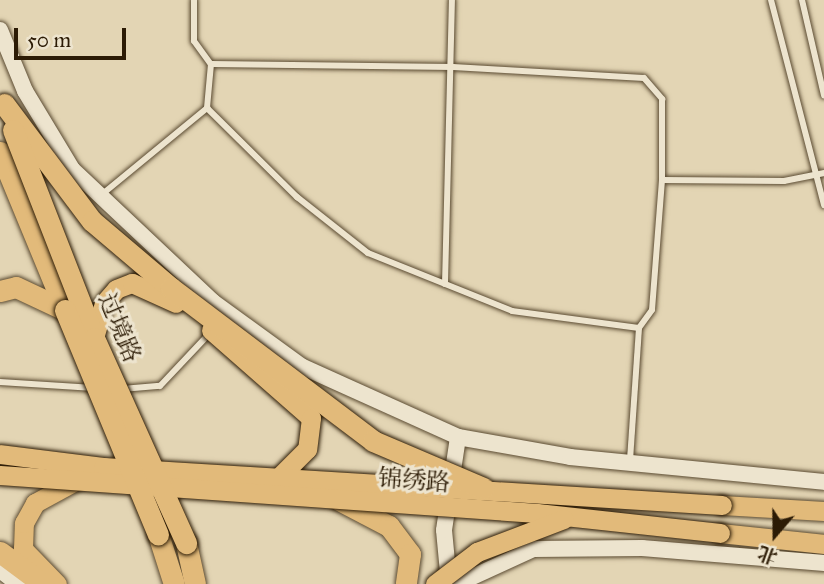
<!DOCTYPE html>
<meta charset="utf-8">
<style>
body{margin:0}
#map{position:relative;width:824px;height:584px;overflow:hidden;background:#e3d5b4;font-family:"IM FELL Great Primer","Noto Serif SC",serif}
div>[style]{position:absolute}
.roads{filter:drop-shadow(0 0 2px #5a4a31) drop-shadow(0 0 2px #5a4a31)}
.lane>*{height:6px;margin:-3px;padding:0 3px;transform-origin:3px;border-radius:3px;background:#ede4ce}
.secondary>*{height:16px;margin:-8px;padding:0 8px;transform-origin:8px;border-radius:8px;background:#ede4ce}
.primary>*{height:19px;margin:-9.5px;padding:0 9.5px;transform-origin:9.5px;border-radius:9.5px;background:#e2ba7a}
.highway>*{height:21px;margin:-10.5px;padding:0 10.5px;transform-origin:10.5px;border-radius:10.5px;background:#e2ba7a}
.bridges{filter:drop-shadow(0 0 2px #2c1b05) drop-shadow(0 0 2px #2c1b05)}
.primary-bridge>*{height:19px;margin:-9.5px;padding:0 9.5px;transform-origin:9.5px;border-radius:9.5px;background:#e2ba7a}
.highway-bridge>*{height:21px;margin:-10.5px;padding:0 10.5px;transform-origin:10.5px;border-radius:10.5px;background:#e2ba7a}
span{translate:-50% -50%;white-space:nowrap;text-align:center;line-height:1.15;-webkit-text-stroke:6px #ede4ce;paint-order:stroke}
.street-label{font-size:24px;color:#2c1b05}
.north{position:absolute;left:740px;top:500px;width:70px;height:70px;-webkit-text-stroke:5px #ede4ce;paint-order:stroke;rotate:200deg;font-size:19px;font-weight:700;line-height:28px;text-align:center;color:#2c1b05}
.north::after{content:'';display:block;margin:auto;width:24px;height:32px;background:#2c1b05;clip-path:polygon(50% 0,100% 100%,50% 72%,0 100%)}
.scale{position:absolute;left:14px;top:28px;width:112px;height:32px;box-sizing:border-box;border:4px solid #2c1b05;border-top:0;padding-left:9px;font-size:21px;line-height:24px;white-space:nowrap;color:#2c1b05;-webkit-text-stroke:5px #ede4ce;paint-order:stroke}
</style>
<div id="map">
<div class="roads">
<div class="lane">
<div style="left:194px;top:0;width:41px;rotate:90deg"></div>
<div style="left:194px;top:41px;width:29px;rotate:54deg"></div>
<div style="left:211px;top:64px;width:44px;rotate:95.2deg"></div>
<div style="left:207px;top:108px;width:127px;rotate:44.7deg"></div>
<div style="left:297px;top:197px;width:90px;rotate:38.3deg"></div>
<div style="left:368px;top:253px;width:155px;rotate:21.9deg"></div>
<div style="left:512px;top:311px;width:128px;rotate:7.6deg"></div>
<div style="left:639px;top:328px;width:133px;rotate:93.9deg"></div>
<div style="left:771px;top:0;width:212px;rotate:75.5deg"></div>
<div style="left:802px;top:0;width:98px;rotate:77deg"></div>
<div style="left:211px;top:64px;width:242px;rotate:0.7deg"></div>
<div style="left:453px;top:67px;width:191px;rotate:3.3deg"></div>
<div style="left:644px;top:78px;width:28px;rotate:49deg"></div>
<div style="left:662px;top:99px;width:81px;rotate:90deg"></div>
<div style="left:662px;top:180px;width:130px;rotate:94.4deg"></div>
<div style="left:652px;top:310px;width:22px;rotate:126deg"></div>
<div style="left:662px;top:180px;width:122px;rotate:0.5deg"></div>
<div style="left:784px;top:181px;width:41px;rotate:-11.3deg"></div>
<div style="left:100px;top:196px;width:139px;rotate:-39.4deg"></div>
<div style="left:445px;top:284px;width:284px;rotate:-88.6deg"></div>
<div style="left:0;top:382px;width:94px;rotate:3.7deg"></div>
<div style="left:122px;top:389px;width:38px;rotate:-5deg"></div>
<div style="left:160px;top:386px;width:73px;rotate:-46.7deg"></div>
</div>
<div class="secondary">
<div style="left:0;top:30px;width:66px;rotate:67.7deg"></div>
<div style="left:25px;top:91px;width:91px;rotate:58.9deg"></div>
<div style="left:72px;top:169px;width:194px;rotate:43.3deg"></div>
<div style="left:213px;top:302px;width:109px;rotate:36deg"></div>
<div style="left:301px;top:366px;width:172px;rotate:24.3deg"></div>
<div style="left:458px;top:437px;width:114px;rotate:10.1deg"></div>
<div style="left:570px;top:457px;width:255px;rotate:5.6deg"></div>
<div style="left:0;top:570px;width:23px;rotate:38deg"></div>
<div style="left:449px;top:583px;width:53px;rotate:-95.4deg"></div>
<div style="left:444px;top:530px;width:94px;rotate:-81.4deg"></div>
<div style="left:457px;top:584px;width:84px;rotate:-24.7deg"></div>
<div style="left:533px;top:549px;width:109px;rotate:-0.5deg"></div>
<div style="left:642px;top:548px;width:183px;rotate:4.7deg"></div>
</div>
<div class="primary">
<div style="left:722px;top:505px;width:102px;rotate:3.4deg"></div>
<div style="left:720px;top:533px;width:105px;rotate:6deg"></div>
<div style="left:57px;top:584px;width:49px;rotate:-134.2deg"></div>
<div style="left:23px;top:549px;width:26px;rotate:-88deg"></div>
<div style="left:24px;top:523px;width:23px;rotate:-61deg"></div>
<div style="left:35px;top:503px;width:46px;rotate:-28.8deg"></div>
</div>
<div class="highway">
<div style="left:0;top:152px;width:171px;rotate:67.6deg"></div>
<div style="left:0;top:291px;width:16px;rotate:-14deg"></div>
<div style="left:16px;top:287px;width:54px;rotate:25.1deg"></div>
<div style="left:339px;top:500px;width:56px;rotate:27.5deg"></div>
<div style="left:389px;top:526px;width:35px;rotate:53deg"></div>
<div style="left:410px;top:554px;width:30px;rotate:98deg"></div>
<div style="left:158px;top:534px;width:52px;rotate:72.3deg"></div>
<div style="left:186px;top:543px;width:42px;rotate:77.6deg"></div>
<div style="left:0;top:552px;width:54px;rotate:36.7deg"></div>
</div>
</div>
<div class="bridges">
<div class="primary-bridge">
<div style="left:211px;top:330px;width:133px;rotate:41.3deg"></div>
<div style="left:311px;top:418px;width:31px;rotate:97deg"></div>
<div style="left:307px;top:449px;width:41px;rotate:135deg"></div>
<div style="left:94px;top:338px;width:36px;rotate:-74deg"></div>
<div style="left:104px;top:303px;width:18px;rotate:-49deg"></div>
<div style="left:116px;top:289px;width:17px;rotate:-21deg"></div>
<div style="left:132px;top:283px;width:48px;rotate:24.4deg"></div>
<div style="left:0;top:454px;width:104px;rotate:7.2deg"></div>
<div style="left:103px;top:467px;width:620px;rotate:3.51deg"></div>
<div style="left:0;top:475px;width:538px;rotate:4.05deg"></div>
<div style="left:537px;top:513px;width:184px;rotate:6.2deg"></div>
<div style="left:435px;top:584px;width:53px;rotate:-37.3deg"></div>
<div style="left:477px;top:552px;width:93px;rotate:-20.8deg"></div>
</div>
<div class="highway-bridge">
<div style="left:4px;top:104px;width:146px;rotate:53.1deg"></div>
<div style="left:92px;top:221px;width:104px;rotate:40.3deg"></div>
<div style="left:171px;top:288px;width:253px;rotate:37.1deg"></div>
<div style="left:373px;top:441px;width:120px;rotate:23.1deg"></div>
<div style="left:13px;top:130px;width:223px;rotate:68.7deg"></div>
<div style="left:94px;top:338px;width:225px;rotate:65.8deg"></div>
<div style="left:65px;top:310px;width:243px;rotate:67.5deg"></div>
</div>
</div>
<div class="street-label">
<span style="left:119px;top:328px;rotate:67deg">过境路</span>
<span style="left:414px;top:481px;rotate:4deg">锦绣路</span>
</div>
<div class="north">北</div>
<div class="scale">50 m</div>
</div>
